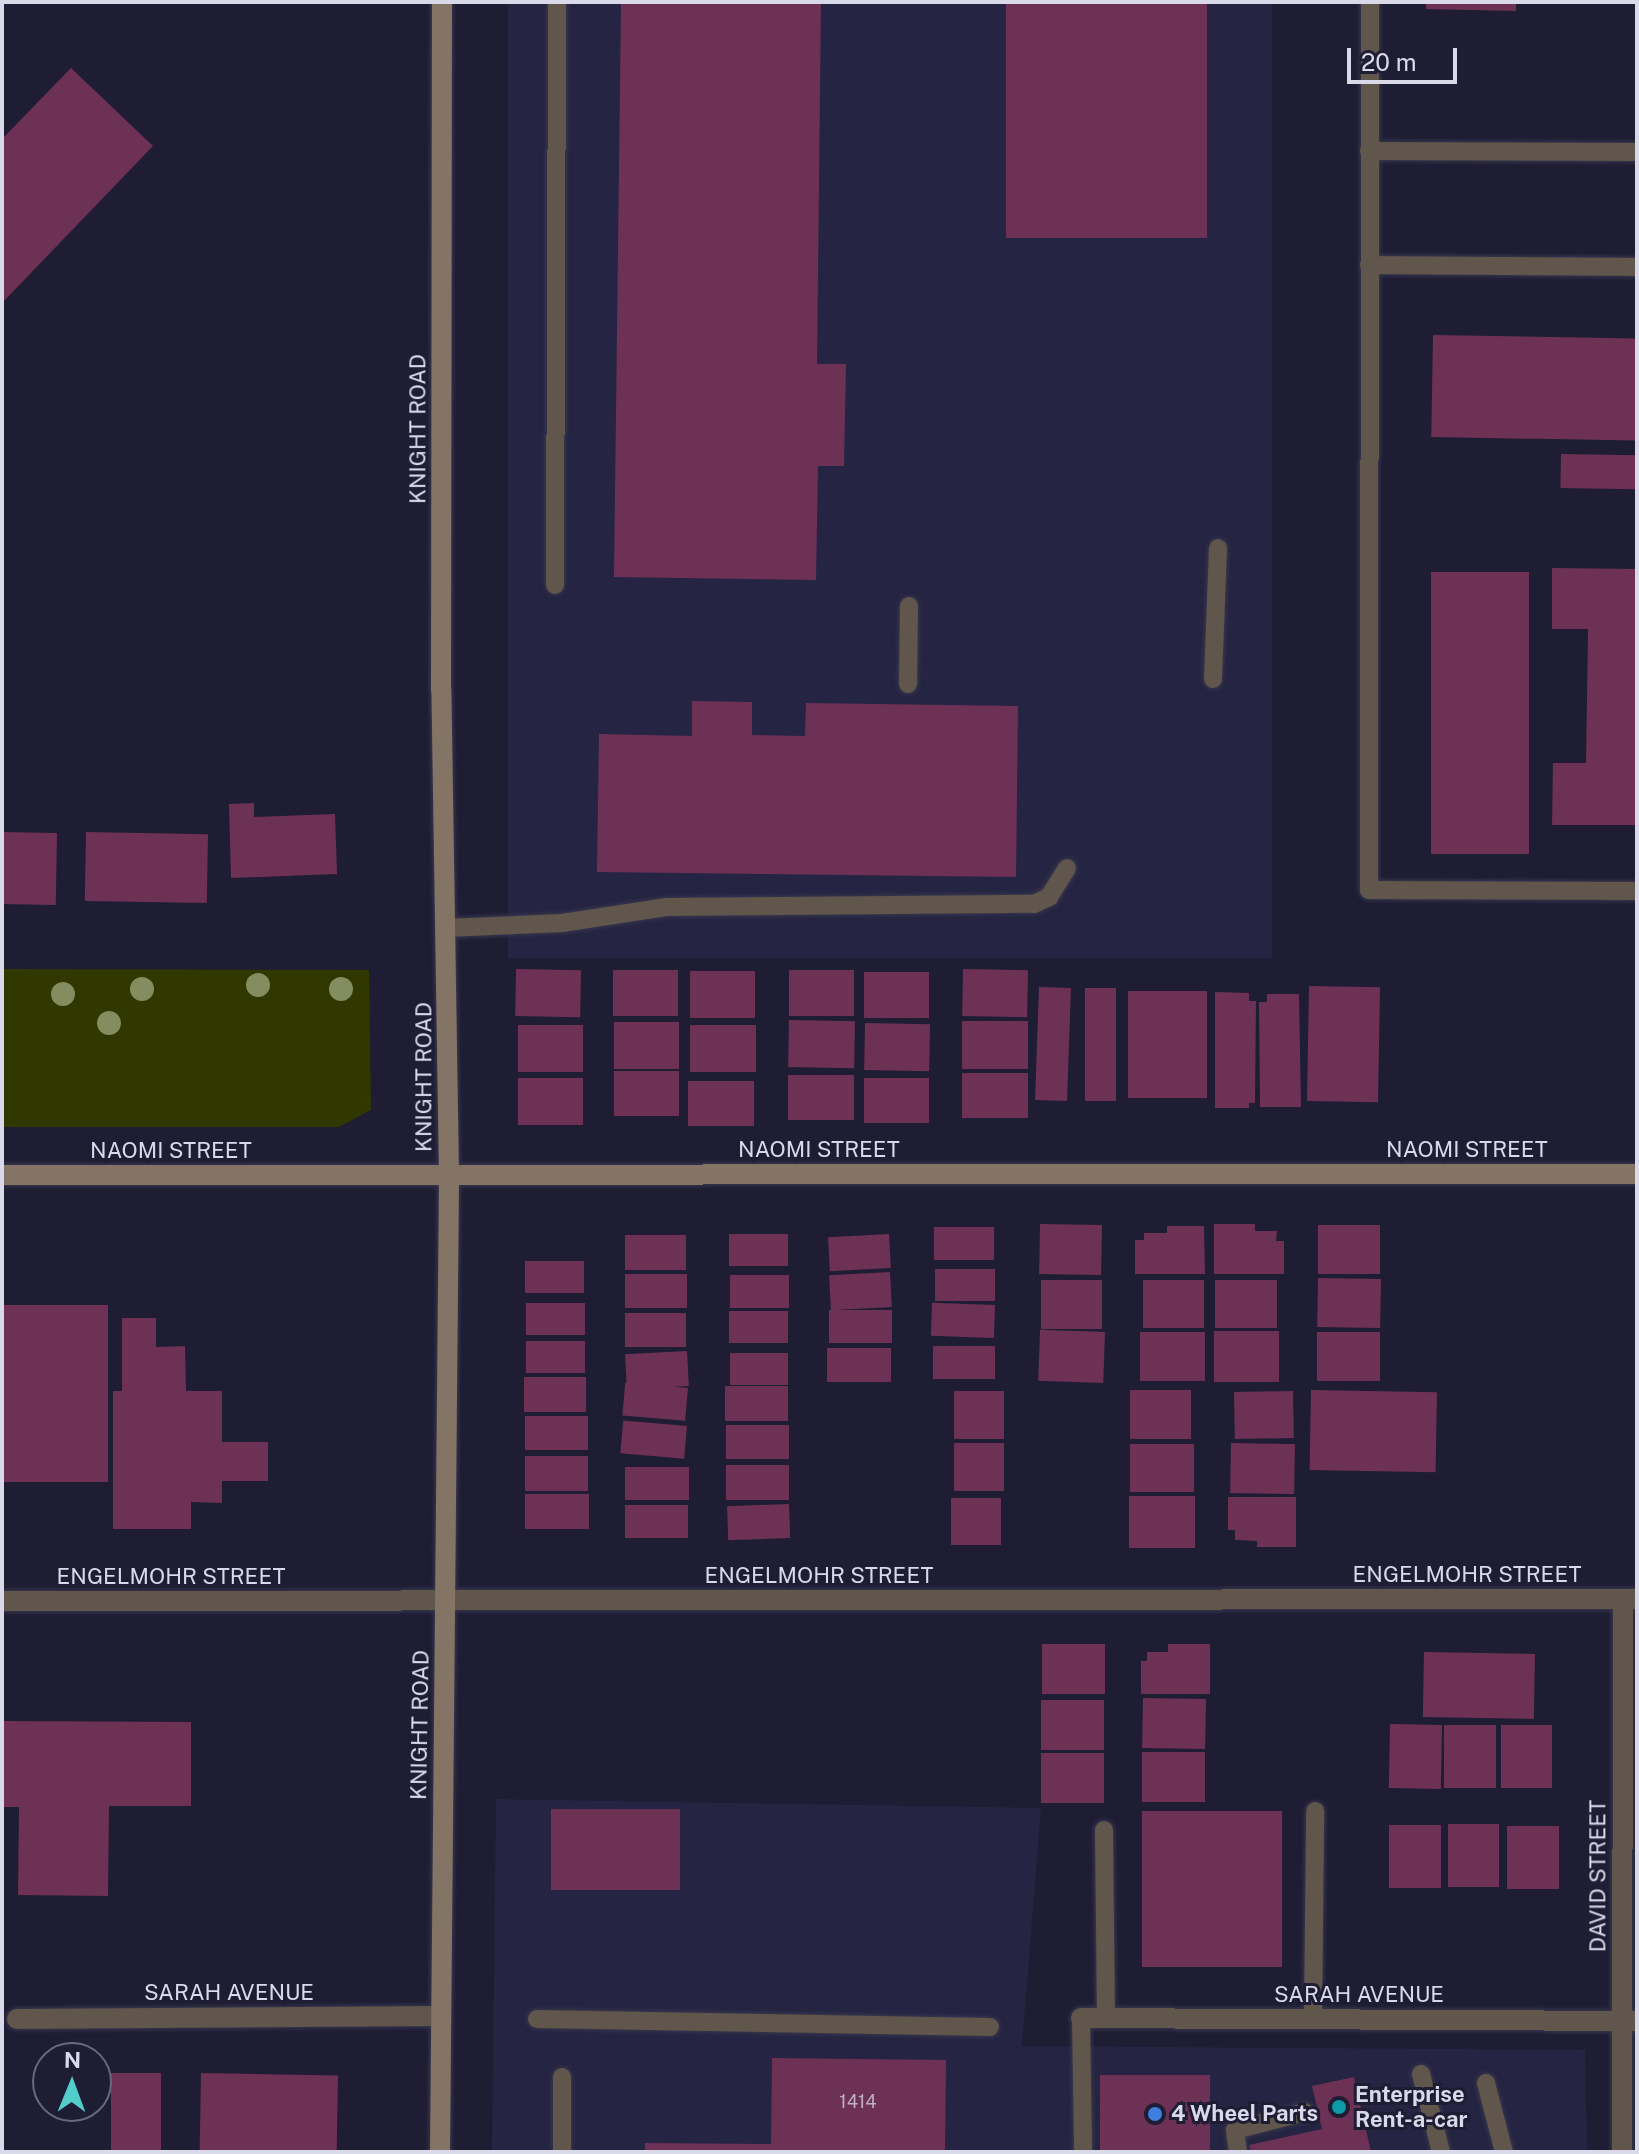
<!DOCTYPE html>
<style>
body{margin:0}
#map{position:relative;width:1639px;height:2154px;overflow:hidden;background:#1e1d34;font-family:"Public Sans",sans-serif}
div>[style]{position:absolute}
.built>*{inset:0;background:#252442;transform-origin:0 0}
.green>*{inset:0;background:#303800}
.building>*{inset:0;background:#6d3156;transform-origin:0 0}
.roads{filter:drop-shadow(0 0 2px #38374d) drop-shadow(0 0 2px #38374d)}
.lane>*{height:18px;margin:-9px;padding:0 9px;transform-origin:9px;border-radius:9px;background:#60564c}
.street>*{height:20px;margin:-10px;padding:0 10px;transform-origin:10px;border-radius:10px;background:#60564c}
.secondary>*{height:20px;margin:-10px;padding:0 10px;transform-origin:10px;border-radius:10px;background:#847465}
.trees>*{width:24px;height:24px;margin:-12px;border-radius:50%;background:#838d5f}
.dots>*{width:22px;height:22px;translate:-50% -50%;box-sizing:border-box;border:4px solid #1e1d34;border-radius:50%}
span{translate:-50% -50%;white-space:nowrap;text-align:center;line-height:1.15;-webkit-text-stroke:6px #1e1d34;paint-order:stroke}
.number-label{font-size:18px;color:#beafc5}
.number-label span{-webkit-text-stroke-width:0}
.street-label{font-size:22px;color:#d9d9ea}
.poi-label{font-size:22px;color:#d9d9ea;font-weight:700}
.left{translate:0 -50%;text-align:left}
.frame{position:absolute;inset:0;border:4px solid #d9d9ea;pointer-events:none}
.north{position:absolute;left:32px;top:2042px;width:80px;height:80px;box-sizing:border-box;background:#1e1d34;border:2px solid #69687d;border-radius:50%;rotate:1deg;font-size:22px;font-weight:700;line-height:32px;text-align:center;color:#d9d9ea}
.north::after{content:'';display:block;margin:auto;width:28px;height:36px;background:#53cdca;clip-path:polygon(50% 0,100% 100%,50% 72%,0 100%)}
.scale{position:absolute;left:1347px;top:48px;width:110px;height:36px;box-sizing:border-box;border:4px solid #d9d9ea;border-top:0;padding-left:10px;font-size:24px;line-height:28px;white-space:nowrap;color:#d9d9ea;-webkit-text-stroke:6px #1e1d34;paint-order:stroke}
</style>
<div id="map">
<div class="built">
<div style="left:508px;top:2px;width:764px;height:956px"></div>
<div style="clip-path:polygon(496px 1799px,1041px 1808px,1022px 2046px,1585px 2050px,1587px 2152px,492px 2152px)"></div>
</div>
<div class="green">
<div style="clip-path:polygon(2px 969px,369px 970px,371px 1110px,339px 1127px,2px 1127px)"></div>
</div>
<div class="building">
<div style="clip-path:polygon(621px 2px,821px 2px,817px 364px,846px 364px,844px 466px,818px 466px,816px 580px,614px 577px)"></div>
<div style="left:1006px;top:2px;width:201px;height:236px"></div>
<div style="clip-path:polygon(1426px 2px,1516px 2px,1516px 11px,1426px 9px)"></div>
<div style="clip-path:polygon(71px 68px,153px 146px,2px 303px,2px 139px)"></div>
<div style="left:1433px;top:335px;width:204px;height:102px;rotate:1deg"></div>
<div style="left:1561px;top:454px;width:76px;height:34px;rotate:1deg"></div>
<div style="clip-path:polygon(1552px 568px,1637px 569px,1637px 825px,1552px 825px,1553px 763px,1586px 763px,1588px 629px,1552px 629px)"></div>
<div style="left:1431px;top:572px;width:98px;height:282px"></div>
<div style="clip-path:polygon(692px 701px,752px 702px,752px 735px,805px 736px,806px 703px,1018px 706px,1016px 877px,597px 872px,599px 734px,692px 736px)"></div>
<div style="clip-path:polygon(254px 803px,254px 817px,335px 814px,337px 874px,231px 878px,229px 804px)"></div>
<div style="left:2px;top:832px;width:55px;height:72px;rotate:1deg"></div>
<div style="left:86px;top:832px;width:122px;height:69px;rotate:1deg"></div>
<div style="left:516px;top:969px;width:65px;height:47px;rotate:1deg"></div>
<div style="left:963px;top:969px;width:65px;height:47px;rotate:1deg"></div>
<div style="left:613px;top:970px;width:65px;height:46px"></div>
<div style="left:789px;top:970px;width:65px;height:46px"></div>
<div style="left:690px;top:971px;width:65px;height:47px"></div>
<div style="left:864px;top:972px;width:65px;height:46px"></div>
<div style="left:1309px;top:986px;width:71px;height:115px;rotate:1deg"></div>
<div style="left:1039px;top:987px;width:32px;height:113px;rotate:2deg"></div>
<div style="left:1085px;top:988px;width:31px;height:113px"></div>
<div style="left:1128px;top:991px;width:79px;height:107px"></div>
<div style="clip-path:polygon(1215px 992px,1249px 993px,1249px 1001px,1256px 1001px,1255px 1103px,1249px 1103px,1249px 1108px,1215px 1108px)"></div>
<div style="clip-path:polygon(1267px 994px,1299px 994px,1301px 1107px,1260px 1107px,1259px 1002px,1267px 1002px)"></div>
<div style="left:789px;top:1020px;width:66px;height:47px;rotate:1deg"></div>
<div style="left:962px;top:1021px;width:66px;height:48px"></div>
<div style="left:614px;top:1022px;width:65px;height:47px"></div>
<div style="left:865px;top:1023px;width:65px;height:47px;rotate:1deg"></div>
<div style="left:518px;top:1025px;width:65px;height:47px"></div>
<div style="left:690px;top:1025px;width:66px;height:47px"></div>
<div style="left:679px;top:1071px;width:45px;height:65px;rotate:90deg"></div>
<div style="left:962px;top:1073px;width:66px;height:45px"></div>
<div style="left:788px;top:1075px;width:66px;height:45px"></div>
<div style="left:518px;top:1078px;width:65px;height:47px"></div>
<div style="left:864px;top:1078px;width:65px;height:45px"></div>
<div style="left:688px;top:1081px;width:66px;height:45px"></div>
<div style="left:1040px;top:1224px;width:62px;height:50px;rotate:1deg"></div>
<div style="clip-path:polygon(1214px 1224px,1255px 1224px,1255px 1231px,1277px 1231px,1276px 1241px,1284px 1241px,1284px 1274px,1214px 1274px)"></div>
<div style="left:1318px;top:1225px;width:62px;height:49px"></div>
<div style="clip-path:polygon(1167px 1226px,1204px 1226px,1205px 1274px,1135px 1274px,1135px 1240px,1144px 1240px,1144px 1233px,1167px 1233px)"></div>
<div style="left:934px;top:1227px;width:60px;height:33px"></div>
<div style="left:729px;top:1234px;width:59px;height:32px"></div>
<div style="left:889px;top:1234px;width:34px;height:61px;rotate:87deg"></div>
<div style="left:625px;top:1235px;width:61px;height:35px"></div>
<div style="left:525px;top:1261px;width:59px;height:32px"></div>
<div style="left:935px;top:1269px;width:60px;height:32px"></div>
<div style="left:890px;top:1272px;width:35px;height:61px;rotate:87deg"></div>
<div style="left:625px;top:1274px;width:62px;height:34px"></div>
<div style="left:789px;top:1275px;width:33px;height:59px;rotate:90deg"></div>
<div style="left:1381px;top:1279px;width:49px;height:63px;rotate:91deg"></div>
<div style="left:1041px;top:1280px;width:61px;height:49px"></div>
<div style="left:1143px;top:1280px;width:61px;height:48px"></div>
<div style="left:1215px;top:1280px;width:62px;height:48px"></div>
<div style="left:526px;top:1303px;width:59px;height:32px"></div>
<div style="left:2px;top:1305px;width:106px;height:177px"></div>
<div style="left:995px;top:1305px;width:33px;height:63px;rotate:92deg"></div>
<div style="left:829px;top:1310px;width:63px;height:33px"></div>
<div style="left:729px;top:1311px;width:59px;height:32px"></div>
<div style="left:625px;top:1313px;width:61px;height:34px"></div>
<div style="clip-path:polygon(122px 1318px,156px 1318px,156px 1347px,185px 1346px,186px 1391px,222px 1391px,222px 1442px,268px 1442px,268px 1481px,222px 1481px,222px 1503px,191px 1502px,191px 1529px,113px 1529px,113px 1391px,122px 1391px)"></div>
<div style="left:1214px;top:1331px;width:65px;height:51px"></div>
<div style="left:1105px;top:1332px;width:51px;height:65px;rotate:92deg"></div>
<div style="left:1140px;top:1332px;width:65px;height:49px"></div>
<div style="left:1317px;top:1332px;width:63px;height:49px"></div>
<div style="left:526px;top:1341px;width:59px;height:32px"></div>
<div style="left:933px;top:1346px;width:62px;height:33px"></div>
<div style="left:827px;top:1348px;width:64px;height:34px"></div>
<div style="left:687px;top:1351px;width:35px;height:62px;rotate:87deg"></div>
<div style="left:730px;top:1353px;width:58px;height:32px"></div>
<div style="left:524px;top:1377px;width:62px;height:35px"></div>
<div style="left:788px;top:1386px;width:35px;height:63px;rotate:90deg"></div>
<div style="left:688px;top:1388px;width:33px;height:63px;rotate:95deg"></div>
<div style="left:1130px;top:1390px;width:61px;height:49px"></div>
<div style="left:1311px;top:1390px;width:126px;height:80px;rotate:1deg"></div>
<div style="left:954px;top:1391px;width:50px;height:48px"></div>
<div style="left:1293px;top:1391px;width:47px;height:59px;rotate:89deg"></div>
<div style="left:588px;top:1416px;width:34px;height:63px;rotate:90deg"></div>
<div style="left:789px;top:1425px;width:34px;height:63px;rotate:90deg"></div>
<div style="left:687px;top:1426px;width:33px;height:64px;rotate:95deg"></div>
<div style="left:1004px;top:1443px;width:48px;height:50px;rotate:90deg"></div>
<div style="left:1231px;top:1443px;width:64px;height:50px;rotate:1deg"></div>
<div style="left:1130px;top:1444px;width:64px;height:48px"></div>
<div style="left:525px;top:1456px;width:63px;height:35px"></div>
<div style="left:726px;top:1465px;width:63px;height:35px"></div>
<div style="left:625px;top:1467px;width:64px;height:33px"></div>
<div style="left:589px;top:1494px;width:35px;height:64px;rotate:90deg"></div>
<div style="left:1129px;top:1496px;width:66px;height:52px"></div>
<div style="clip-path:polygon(1228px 1497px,1296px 1497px,1296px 1547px,1257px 1547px,1257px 1541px,1235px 1540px,1235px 1530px,1228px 1530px)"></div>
<div style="left:951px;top:1498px;width:50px;height:47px"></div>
<div style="left:789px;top:1504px;width:34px;height:62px;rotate:88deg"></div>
<div style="left:625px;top:1505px;width:63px;height:33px"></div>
<div style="left:1042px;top:1644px;width:63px;height:50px"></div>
<div style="clip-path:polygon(1168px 1644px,1210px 1644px,1210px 1694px,1141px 1694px,1141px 1661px,1147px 1661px,1147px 1652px,1168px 1652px)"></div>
<div style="left:1424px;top:1652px;width:111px;height:65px;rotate:1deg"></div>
<div style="left:1143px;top:1698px;width:63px;height:50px;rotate:1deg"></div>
<div style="left:1041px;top:1700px;width:63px;height:50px"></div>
<div style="clip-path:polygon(2px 1721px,191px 1722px,191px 1806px,109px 1806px,108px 1896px,18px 1895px,19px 1807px,2px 1807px)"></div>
<div style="left:1390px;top:1724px;width:52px;height:64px;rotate:1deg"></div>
<div style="left:1444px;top:1725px;width:52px;height:63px"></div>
<div style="left:1501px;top:1725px;width:51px;height:63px"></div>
<div style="left:1142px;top:1752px;width:63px;height:50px"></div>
<div style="left:1041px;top:1753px;width:63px;height:50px"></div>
<div style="left:551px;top:1809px;width:129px;height:81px"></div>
<div style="left:1282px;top:1811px;width:156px;height:140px;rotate:90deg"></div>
<div style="left:1448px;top:1824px;width:51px;height:63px"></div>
<div style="left:1389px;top:1825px;width:52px;height:63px"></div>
<div style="left:1507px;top:1826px;width:52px;height:63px"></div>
<div style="clip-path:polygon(772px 2058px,946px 2060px,945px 2152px,645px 2152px,645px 2143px,771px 2144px)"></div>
<div style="left:111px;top:2073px;width:50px;height:79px"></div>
<div style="left:201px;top:2073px;width:137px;height:79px;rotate:1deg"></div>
<div style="left:1100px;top:2075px;width:110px;height:77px"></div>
<div style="clip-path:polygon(1354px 2077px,1371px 2152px,1251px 2152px,1249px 2145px,1322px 2129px,1312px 2086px)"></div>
</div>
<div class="roads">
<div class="lane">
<div style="left:1370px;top:2px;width:888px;rotate:90.06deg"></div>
<div style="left:1369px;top:890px;width:268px;rotate:0.2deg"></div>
<div style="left:1369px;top:151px;width:268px;rotate:0.2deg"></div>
<div style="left:1369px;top:265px;width:268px;rotate:0.4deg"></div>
<div style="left:555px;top:585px;width:583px;rotate:-89.8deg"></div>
<div style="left:1213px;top:679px;width:131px;rotate:-87.8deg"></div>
<div style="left:908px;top:684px;width:78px;rotate:-89.3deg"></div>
<div style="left:447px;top:928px;width:115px;rotate:-2.5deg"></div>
<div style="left:562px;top:923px;width:105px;rotate:-8.7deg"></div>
<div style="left:666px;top:907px;width:368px;rotate:-0.5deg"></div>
<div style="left:1034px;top:904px;width:17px;rotate:-25deg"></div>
<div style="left:1049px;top:897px;width:34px;rotate:-58deg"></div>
<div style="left:1104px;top:1830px;width:188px;rotate:89.4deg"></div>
<div style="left:1081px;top:2018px;width:134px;rotate:89.1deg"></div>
<div style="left:537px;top:2019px;width:453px;rotate:1deg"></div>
<div style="left:1313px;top:2019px;width:208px;rotate:-89.4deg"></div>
<div style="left:1421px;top:2074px;width:81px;rotate:75.6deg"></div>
<div style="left:562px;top:2077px;width:75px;rotate:90deg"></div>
<div style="left:1486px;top:2083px;width:71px;rotate:75.4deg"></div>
<div style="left:1238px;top:2152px;width:22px;rotate:-98deg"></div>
<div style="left:1235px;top:2130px;width:72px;rotate:-14.4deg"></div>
</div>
<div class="street">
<div style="left:2px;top:1601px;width:1635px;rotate:-0.07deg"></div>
<div style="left:1081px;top:2018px;width:556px;rotate:0.31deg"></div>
<div style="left:17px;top:2019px;width:423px;rotate:-0.4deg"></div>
<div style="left:1622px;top:2152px;width:553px;rotate:-89.9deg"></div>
</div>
<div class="secondary">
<div style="left:2px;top:1175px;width:1635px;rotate:-0.04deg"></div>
<div style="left:440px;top:2152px;width:977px;rotate:-89.47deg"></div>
<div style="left:449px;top:1175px;width:486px;rotate:-90.9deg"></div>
<div style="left:441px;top:689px;width:687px;rotate:-89.92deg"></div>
</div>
</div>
<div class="trees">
<div style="left:258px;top:985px"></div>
<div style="left:142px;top:989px"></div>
<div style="left:341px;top:989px"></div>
<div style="left:63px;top:994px"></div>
<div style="left:109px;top:1023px"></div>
</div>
<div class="dots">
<div style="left:1339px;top:2107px;background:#0f9aa8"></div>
<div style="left:1155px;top:2114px;background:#3f7fe0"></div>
</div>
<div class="number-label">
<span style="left:858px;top:2102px">1414</span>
</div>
<div class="street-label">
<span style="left:418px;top:429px;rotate:-90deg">KNIGHT ROAD</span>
<span style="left:424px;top:1077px;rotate:-90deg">KNIGHT ROAD</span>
<span style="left:819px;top:1150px">NAOMI STREET</span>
<span style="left:1467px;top:1150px">NAOMI STREET</span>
<span style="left:171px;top:1151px">NAOMI STREET</span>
<span style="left:1467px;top:1575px">ENGELMOHR STREET</span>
<span style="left:819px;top:1576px">ENGELMOHR STREET</span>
<span style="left:171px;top:1577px">ENGELMOHR STREET</span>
<span style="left:420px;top:1725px;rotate:-89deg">KNIGHT ROAD</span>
<span style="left:1598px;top:1876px;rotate:-90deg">DAVID STREET</span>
<span style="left:229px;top:1993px">SARAH AVENUE</span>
<span style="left:1359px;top:1995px">SARAH AVENUE</span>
</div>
<div class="poi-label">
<span class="left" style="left:1355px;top:2107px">Enterprise<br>Rent-a-car</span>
<span class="left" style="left:1171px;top:2114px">4 Wheel Parts</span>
</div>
<div class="frame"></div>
<div class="north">N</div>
<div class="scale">20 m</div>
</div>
